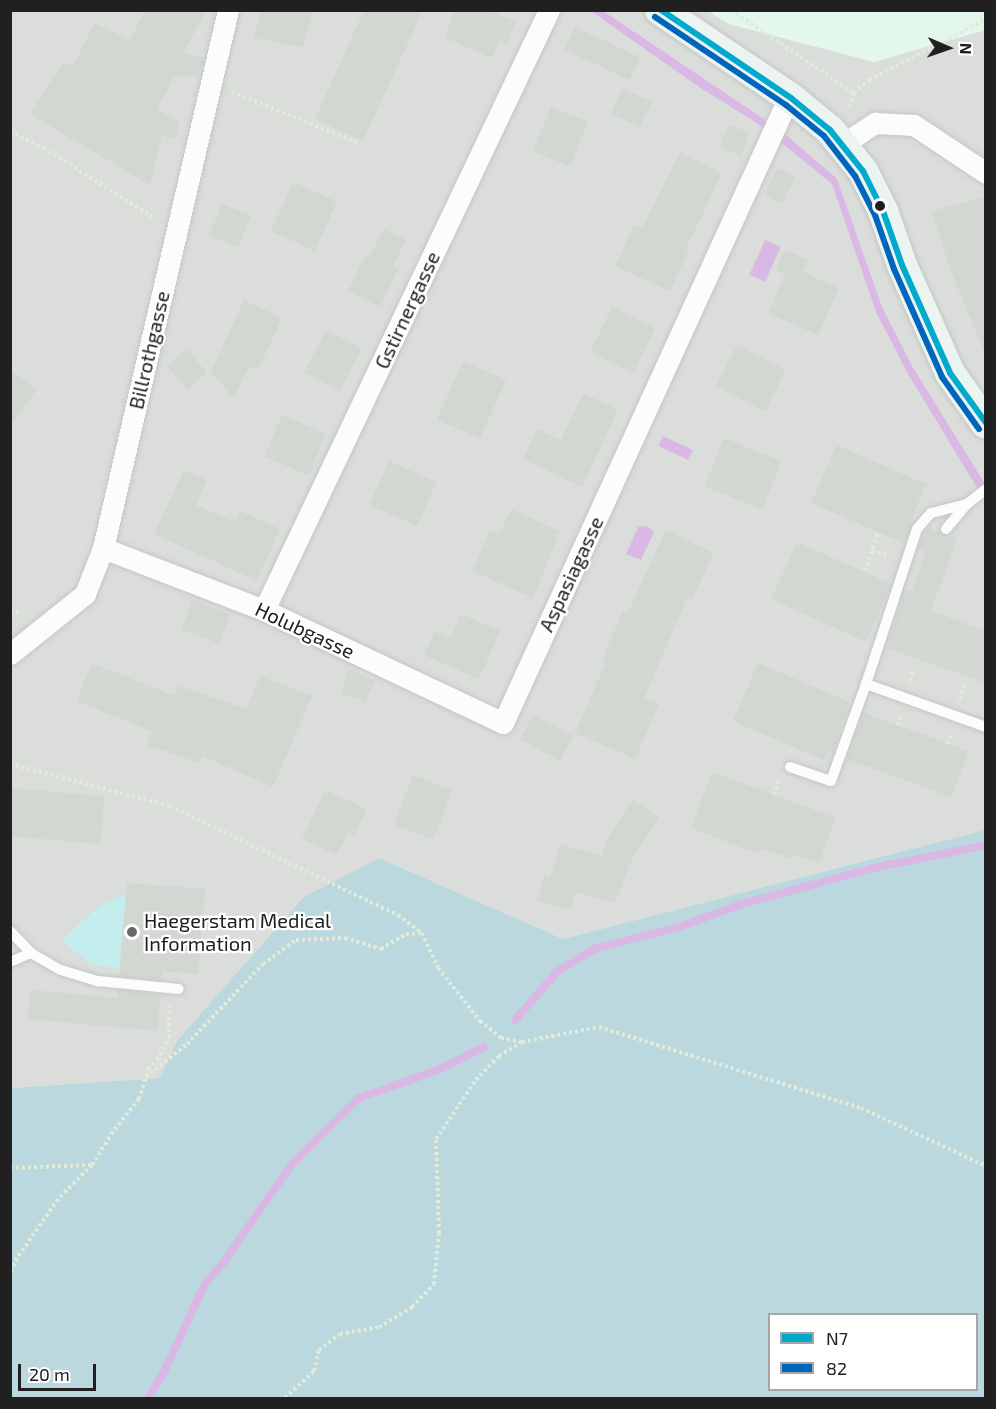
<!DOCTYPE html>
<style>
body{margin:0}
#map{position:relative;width:996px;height:1409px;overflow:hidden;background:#e8eee9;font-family:"Exo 2",sans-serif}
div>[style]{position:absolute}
.residential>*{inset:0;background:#daddda}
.education>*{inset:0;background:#e4f7ed}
.grass>*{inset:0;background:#c4eeed}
.forest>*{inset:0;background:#bbd8de}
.parking>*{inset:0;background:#dadddb;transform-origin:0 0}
.water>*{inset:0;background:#d9b8e5;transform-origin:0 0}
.stream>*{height:8px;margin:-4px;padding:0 4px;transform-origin:4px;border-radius:4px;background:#d9b8e5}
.building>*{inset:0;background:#d2d7d2;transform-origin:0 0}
.path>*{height:4px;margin-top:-2px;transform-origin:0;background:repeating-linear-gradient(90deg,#e0ecd9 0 3px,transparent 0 6px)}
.roads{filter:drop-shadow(0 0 2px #c4c7c5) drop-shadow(0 0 2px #c4c7c5)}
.lane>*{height:10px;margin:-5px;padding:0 5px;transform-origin:5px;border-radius:5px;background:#fcfcfc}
.street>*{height:21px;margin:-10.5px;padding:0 10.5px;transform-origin:10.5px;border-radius:10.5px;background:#fcfcfc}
.secondary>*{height:30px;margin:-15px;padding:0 15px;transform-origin:15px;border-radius:15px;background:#ebf4f0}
.bus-1>*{height:6px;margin:-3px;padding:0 3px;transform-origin:3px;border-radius:3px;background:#00a9ce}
.bus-2>*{height:6px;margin:-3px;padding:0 3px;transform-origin:3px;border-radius:3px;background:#0065bd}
.dots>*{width:16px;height:16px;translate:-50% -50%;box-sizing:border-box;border:3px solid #fff;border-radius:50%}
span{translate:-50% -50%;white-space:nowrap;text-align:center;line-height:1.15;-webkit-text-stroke:4.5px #fff;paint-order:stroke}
.street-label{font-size:20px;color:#202020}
.poi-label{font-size:20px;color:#202020}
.left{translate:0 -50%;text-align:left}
.frame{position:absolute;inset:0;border:12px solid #202020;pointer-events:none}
.legend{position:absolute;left:768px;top:1313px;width:210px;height:78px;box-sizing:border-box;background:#fff;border:2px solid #a6a6a6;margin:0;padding:8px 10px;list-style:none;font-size:18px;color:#202020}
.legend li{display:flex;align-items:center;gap:12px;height:30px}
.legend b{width:30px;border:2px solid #a6a6a6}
.north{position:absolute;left:918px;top:18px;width:60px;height:60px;-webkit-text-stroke:4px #fff;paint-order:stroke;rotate:92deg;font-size:16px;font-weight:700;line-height:24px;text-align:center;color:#202020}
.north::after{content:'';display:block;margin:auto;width:21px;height:27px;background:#202020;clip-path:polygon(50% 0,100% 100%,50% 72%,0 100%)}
.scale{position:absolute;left:18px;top:1364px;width:78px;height:27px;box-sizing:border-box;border:3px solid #202020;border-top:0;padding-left:8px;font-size:18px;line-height:21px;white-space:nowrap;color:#202020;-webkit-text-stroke:4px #fff;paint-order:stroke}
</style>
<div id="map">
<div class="residential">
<div style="clip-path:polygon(39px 10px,709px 11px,874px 62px,985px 30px,985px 830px,563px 939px,379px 858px,177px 1041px,160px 1078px,11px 1088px,10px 55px)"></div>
</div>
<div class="education">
<div style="clip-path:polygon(708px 11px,985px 11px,985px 30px,874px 62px,729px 24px)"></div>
</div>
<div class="grass">
<div style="clip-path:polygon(126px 893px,119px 968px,92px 965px,62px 940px,100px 905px)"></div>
</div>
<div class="forest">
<div style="clip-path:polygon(evenodd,985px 830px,985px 1398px,11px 1398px,11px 1088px,160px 1078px,177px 1041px,304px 897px,379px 858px,563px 939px,985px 830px,770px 1314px,976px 1314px,976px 1390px,770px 1390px,770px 1314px)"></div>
</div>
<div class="parking">
<div style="clip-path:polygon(11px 10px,84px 10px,84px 11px,71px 30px,54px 20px,35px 49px,27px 46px,11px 73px)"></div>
<div style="left:254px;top:42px;width:45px;height:43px;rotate:25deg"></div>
<div style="clip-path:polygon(66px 378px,121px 405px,76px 512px,17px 475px)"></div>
<div style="clip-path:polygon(121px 839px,234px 849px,253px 855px,300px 882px,254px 946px,225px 919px,203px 913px,205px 889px,127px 883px,126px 893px,100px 905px,62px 940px,16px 913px,116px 856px)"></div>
<div style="clip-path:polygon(30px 990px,160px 1002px,158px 1031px,138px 1044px,23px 1033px,28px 1019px)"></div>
</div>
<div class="water">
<div style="clip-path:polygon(591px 11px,603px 11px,755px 113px,785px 134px,837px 179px,882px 307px,912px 366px,985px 484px,985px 501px,908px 374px,876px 312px,832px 184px,757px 123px,699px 87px)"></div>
<div style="left:765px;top:240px;width:17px;height:38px;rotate:24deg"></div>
<div style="left:663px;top:436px;width:33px;height:11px;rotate:25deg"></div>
<div style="clip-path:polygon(646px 526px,654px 532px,641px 560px,626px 554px,638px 527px)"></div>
</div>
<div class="stream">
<div style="left:515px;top:1020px;width:64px;rotate:-48.8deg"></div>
<div style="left:557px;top:972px;width:44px;rotate:-31.9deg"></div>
<div style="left:594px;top:949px;width:91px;rotate:-14.6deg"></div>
<div style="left:682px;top:926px;width:61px;rotate:-20.2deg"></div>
<div style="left:739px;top:905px;width:139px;rotate:-15.4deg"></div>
<div style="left:873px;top:868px;width:115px;rotate:-11.5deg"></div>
<div style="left:148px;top:1398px;width:28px;rotate:-58deg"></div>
<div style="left:163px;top:1374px;width:99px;rotate:-65deg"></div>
<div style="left:205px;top:1284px;width:33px;rotate:-50deg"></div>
<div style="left:226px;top:1259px;width:114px;rotate:-55.3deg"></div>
<div style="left:291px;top:1165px;width:95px;rotate:-44.6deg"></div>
<div style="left:359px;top:1098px;width:84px;rotate:-19.5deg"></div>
<div style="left:438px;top:1070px;width:51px;rotate:-26.6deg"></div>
</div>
<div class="building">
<div style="clip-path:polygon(145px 10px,206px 10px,184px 52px,204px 58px,199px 76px,174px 77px,157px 110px,180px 121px,175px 140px,162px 135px,150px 185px,30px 114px,64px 62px,73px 67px,94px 23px,130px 40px)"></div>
<div style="clip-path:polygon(261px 10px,313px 10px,303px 47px,254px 38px)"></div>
<div style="clip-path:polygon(364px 10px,423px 10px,363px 141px,315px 119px)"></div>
<div style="clip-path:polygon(455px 10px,489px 10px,516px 22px,507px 43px,500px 40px,492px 58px,444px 37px)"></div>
<div style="left:575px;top:27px;width:72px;height:25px;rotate:25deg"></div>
<div style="left:623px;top:88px;width:32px;height:28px;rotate:26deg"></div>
<div style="left:551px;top:107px;width:40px;height:48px;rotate:22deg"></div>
<div style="left:729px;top:124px;width:23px;height:25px;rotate:23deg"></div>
<div style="clip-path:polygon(680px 152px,722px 173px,686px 249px,689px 250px,670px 291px,615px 266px,634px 225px,642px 228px)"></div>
<div style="left:777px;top:168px;width:20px;height:30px;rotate:24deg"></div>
<div style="left:293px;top:182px;width:48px;height:54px;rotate:24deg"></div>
<div style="clip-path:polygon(986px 197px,986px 353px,985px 353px,950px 269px,932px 211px)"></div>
<div style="left:222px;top:204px;width:31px;height:34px;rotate:22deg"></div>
<div style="clip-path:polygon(383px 229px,406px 240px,393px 267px,398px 269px,380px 307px,348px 291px,366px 254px,370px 256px)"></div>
<div style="clip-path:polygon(785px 250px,809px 260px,803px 272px,839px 288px,818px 335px,768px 313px,785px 274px,776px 270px)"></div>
<div style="clip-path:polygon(244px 300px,282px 318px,258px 370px,250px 366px,233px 398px,211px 372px)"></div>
<div style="left:612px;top:307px;width:48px;height:50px;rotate:26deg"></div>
<div style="left:326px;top:330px;width:40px;height:48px;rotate:27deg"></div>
<div style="left:737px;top:345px;width:55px;height:46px;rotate:27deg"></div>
<div style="left:187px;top:349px;width:31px;height:26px;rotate:50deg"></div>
<div style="left:463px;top:361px;width:47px;height:64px;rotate:24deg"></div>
<div style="clip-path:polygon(10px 370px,37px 389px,10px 427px)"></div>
<div style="clip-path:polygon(583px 393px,618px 410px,582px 487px,523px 459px,537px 429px,561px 440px)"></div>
<div style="left:282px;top:415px;width:48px;height:45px;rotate:23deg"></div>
<div style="left:724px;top:438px;width:62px;height:52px;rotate:22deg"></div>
<div style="clip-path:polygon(836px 445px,926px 484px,910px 522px,913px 523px,904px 543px,811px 503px)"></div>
<div style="left:389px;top:461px;width:52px;height:48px;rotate:24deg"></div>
<div style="clip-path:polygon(184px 470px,207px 480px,196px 505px,235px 522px,240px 511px,280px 529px,257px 581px,154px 534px)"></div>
<div style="clip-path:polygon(511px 509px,560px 531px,533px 598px,472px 571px,490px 531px,499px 535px)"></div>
<div style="clip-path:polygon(928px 528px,957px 539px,931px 611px,986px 631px,986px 683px,886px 648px,905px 589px,912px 591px,926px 552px,918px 549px)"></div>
<div style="clip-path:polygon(666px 530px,714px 553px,691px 601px,687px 599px,644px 698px,659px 704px,635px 759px,575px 733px,606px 662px,602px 660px,623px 610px,628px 612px)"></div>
<div style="left:797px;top:542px;width:103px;height:63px;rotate:24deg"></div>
<div style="left:193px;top:600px;width:40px;height:31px;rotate:22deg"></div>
<div style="clip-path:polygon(461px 614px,500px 631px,479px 679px,424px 655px,435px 631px,451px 638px)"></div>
<div style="clip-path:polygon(92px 663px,175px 696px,179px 686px,246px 709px,260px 676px,312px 696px,273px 787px,202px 756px,200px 763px,147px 745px,152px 731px,76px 701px)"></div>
<div style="clip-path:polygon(758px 663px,849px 702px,833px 754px,827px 752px,824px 760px,733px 721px)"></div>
<div style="clip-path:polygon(348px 669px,375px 681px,365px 702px,341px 693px)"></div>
<div style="left:864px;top:713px;width:111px;height:49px;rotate:20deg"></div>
<div style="left:533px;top:715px;width:45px;height:28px;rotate:27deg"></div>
<div style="clip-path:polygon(712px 772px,836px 818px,819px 863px,795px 854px,793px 859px,762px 848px,759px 854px,691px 828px)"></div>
<div style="left:413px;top:775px;width:42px;height:53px;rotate:21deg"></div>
<div style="left:10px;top:788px;width:95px;height:48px;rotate:5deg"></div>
<div style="clip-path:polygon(325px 790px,367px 809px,354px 835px,348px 832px,337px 855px,302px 839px)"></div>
<div style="clip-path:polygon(632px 800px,659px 817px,632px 859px,615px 903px,576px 892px,570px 910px,537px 900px,544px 876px,550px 878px,560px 844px,602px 856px,606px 842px)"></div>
<div style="clip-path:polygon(127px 883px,205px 889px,198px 974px,162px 971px,161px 980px,119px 976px)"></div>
<div style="clip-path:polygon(30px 990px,117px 998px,117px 990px,160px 995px,158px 1031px,28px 1019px)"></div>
</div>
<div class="path">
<div style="left:731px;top:10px;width:148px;rotate:34deg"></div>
<div style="left:854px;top:93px;width:18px;rotate:112deg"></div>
<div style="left:232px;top:92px;width:137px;rotate:21.9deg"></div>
<div style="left:854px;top:93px;width:20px;rotate:-41deg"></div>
<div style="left:869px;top:80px;width:132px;rotate:-27.5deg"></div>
<div style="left:10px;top:131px;width:38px;rotate:27deg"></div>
<div style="left:44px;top:148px;width:133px;rotate:32.4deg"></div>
<div style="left:872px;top:550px;width:18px;rotate:19deg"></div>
<div style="left:865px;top:571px;width:41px;rotate:-71.6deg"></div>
<div style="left:10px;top:612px;width:13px;rotate:4deg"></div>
<div style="left:910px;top:681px;width:12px;rotate:-70deg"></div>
<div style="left:960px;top:699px;width:15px;rotate:-70deg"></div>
<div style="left:898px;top:725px;width:9px;rotate:-72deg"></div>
<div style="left:947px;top:744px;width:13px;rotate:-67deg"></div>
<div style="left:10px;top:764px;width:165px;rotate:14.7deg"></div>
<div style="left:170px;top:806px;width:253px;rotate:25.6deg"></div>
<div style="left:398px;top:915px;width:30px;rotate:37deg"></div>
<div style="left:422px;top:933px;width:38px;rotate:65deg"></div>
<div style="left:438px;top:968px;width:68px;rotate:51.6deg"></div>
<div style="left:480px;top:1021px;width:27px;rotate:39deg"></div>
<div style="left:501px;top:1038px;width:21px;rotate:11deg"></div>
<div style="left:522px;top:1042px;width:78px;rotate:-11deg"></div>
<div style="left:599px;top:1027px;width:274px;rotate:17.2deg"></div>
<div style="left:861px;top:1108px;width:138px;rotate:24.9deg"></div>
<div style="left:774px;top:795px;width:15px;rotate:-70deg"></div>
<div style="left:147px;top:1076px;width:7px;rotate:-82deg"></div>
<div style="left:148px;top:1069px;width:13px;rotate:-45deg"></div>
<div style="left:157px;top:1060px;width:25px;rotate:-61deg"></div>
<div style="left:169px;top:1038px;width:34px;rotate:-90deg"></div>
<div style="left:92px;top:1165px;width:36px;rotate:-58deg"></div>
<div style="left:111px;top:1134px;width:45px;rotate:-51.3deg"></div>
<div style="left:139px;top:1099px;width:23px;rotate:-72deg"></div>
<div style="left:146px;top:1077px;width:53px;rotate:-38.8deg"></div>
<div style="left:187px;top:1044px;width:110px;rotate:-46.5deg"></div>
<div style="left:263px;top:964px;width:41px;rotate:-36deg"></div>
<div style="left:296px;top:940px;width:49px;rotate:-2.3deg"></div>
<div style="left:345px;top:938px;width:38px;rotate:17deg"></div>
<div style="left:381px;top:949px;width:29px;rotate:-31deg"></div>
<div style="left:406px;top:934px;width:16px;rotate:-4deg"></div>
<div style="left:10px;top:1168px;width:82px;rotate:-2.1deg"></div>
<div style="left:92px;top:1165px;width:48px;rotate:135deg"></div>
<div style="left:58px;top:1199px;width:72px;rotate:124.8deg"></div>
<div style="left:17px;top:1258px;width:17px;rotate:114deg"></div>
<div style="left:285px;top:1398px;width:40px;rotate:-43deg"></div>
<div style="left:314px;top:1371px;width:22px;rotate:-77deg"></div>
<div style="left:319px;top:1350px;width:26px;rotate:-37deg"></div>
<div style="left:340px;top:1334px;width:40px;rotate:-10deg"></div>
<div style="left:379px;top:1327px;width:39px;rotate:-31deg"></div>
<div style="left:412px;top:1307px;width:32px;rotate:-46deg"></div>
<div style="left:434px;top:1284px;width:51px;rotate:-84.4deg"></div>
<div style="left:439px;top:1233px;width:94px;rotate:-91.8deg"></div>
<div style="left:436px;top:1139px;width:71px;rotate:-55.9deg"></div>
<div style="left:476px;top:1080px;width:33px;rotate:-46deg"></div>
<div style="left:499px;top:1056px;width:26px;rotate:-31deg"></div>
</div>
<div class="roads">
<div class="lane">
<div style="left:946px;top:529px;width:33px;rotate:-50deg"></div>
<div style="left:967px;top:504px;width:24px;rotate:-38deg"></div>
<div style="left:866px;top:684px;width:127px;rotate:19.7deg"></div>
<div style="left:790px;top:767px;width:43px;rotate:18.9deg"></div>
<div style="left:831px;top:781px;width:103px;rotate:-70.2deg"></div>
<div style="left:866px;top:684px;width:163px;rotate:-71.8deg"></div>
<div style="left:917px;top:529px;width:21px;rotate:-49deg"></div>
<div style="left:931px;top:513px;width:37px;rotate:-14deg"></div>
<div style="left:10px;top:931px;width:30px;rotate:46deg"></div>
<div style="left:31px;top:953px;width:23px;rotate:157deg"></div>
<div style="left:31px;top:953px;width:34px;rotate:30deg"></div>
<div style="left:61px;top:970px;width:39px;rotate:17deg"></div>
<div style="left:98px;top:981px;width:81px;rotate:5.6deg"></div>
</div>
<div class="street">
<div style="left:842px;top:145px;width:40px;rotate:-34deg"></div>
<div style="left:875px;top:123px;width:39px;rotate:3deg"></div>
<div style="left:914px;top:125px;width:87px;rotate:33.7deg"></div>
<div style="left:103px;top:548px;width:173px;rotate:21.1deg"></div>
<div style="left:264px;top:610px;width:264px;rotate:25.3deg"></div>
<div style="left:503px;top:723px;width:672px;rotate:-65.46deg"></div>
<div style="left:782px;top:112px;width:17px;rotate:-57deg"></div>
<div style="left:264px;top:610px;width:664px;rotate:-64.59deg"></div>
<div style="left:10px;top:654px;width:96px;rotate:-38.7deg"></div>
<div style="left:85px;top:594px;width:49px;rotate:-68.6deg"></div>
<div style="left:103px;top:548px;width:552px;rotate:-76.92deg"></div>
</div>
<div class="secondary">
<div style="left:660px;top:10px;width:158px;rotate:33.9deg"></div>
<div style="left:791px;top:98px;width:50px;rotate:39.4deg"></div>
<div style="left:830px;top:130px;width:53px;rotate:51.2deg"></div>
<div style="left:863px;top:171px;width:45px;rotate:63.4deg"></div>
<div style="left:883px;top:211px;width:57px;rotate:70.6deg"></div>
<div style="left:902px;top:265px;width:118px;rotate:66deg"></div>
<div style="left:950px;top:373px;width:62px;rotate:54.8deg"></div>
</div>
</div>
<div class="bus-1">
<div style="left:661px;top:10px;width:157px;rotate:34.1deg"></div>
<div style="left:791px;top:98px;width:50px;rotate:39.4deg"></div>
<div style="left:830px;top:130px;width:53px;rotate:51.2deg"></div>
<div style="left:863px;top:171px;width:45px;rotate:63.4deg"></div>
<div style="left:883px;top:211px;width:57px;rotate:70.6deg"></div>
<div style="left:902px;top:265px;width:118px;rotate:66deg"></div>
<div style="left:950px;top:373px;width:62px;rotate:54.2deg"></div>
</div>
<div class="bus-2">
<div style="left:655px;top:17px;width:158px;rotate:33.9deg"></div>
<div style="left:786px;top:105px;width:49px;rotate:39.2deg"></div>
<div style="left:824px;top:136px;width:51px;rotate:52.2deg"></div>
<div style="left:855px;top:176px;width:44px;rotate:62.9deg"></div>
<div style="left:875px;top:215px;width:57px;rotate:70.6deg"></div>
<div style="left:894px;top:269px;width:118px;rotate:66deg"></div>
<div style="left:942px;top:377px;width:64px;rotate:54.6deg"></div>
</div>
<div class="dots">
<div style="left:880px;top:206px;background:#202020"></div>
<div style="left:132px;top:932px;background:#666866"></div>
</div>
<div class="street-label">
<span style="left:407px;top:310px;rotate:-65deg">Gstirnergasse</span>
<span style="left:149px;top:350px;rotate:-77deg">Billrothgasse</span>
<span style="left:571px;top:574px;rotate:-65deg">Aspasiagasse</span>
<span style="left:305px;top:630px;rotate:25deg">Holubgasse</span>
</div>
<div class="poi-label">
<span class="left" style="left:144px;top:932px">Haegerstam Medical<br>Information</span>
</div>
<div class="frame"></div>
<ul class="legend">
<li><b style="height:8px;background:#00a9ce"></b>N7</li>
<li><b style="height:8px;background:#0065bd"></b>82</li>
</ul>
<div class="north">N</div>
<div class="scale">20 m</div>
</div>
